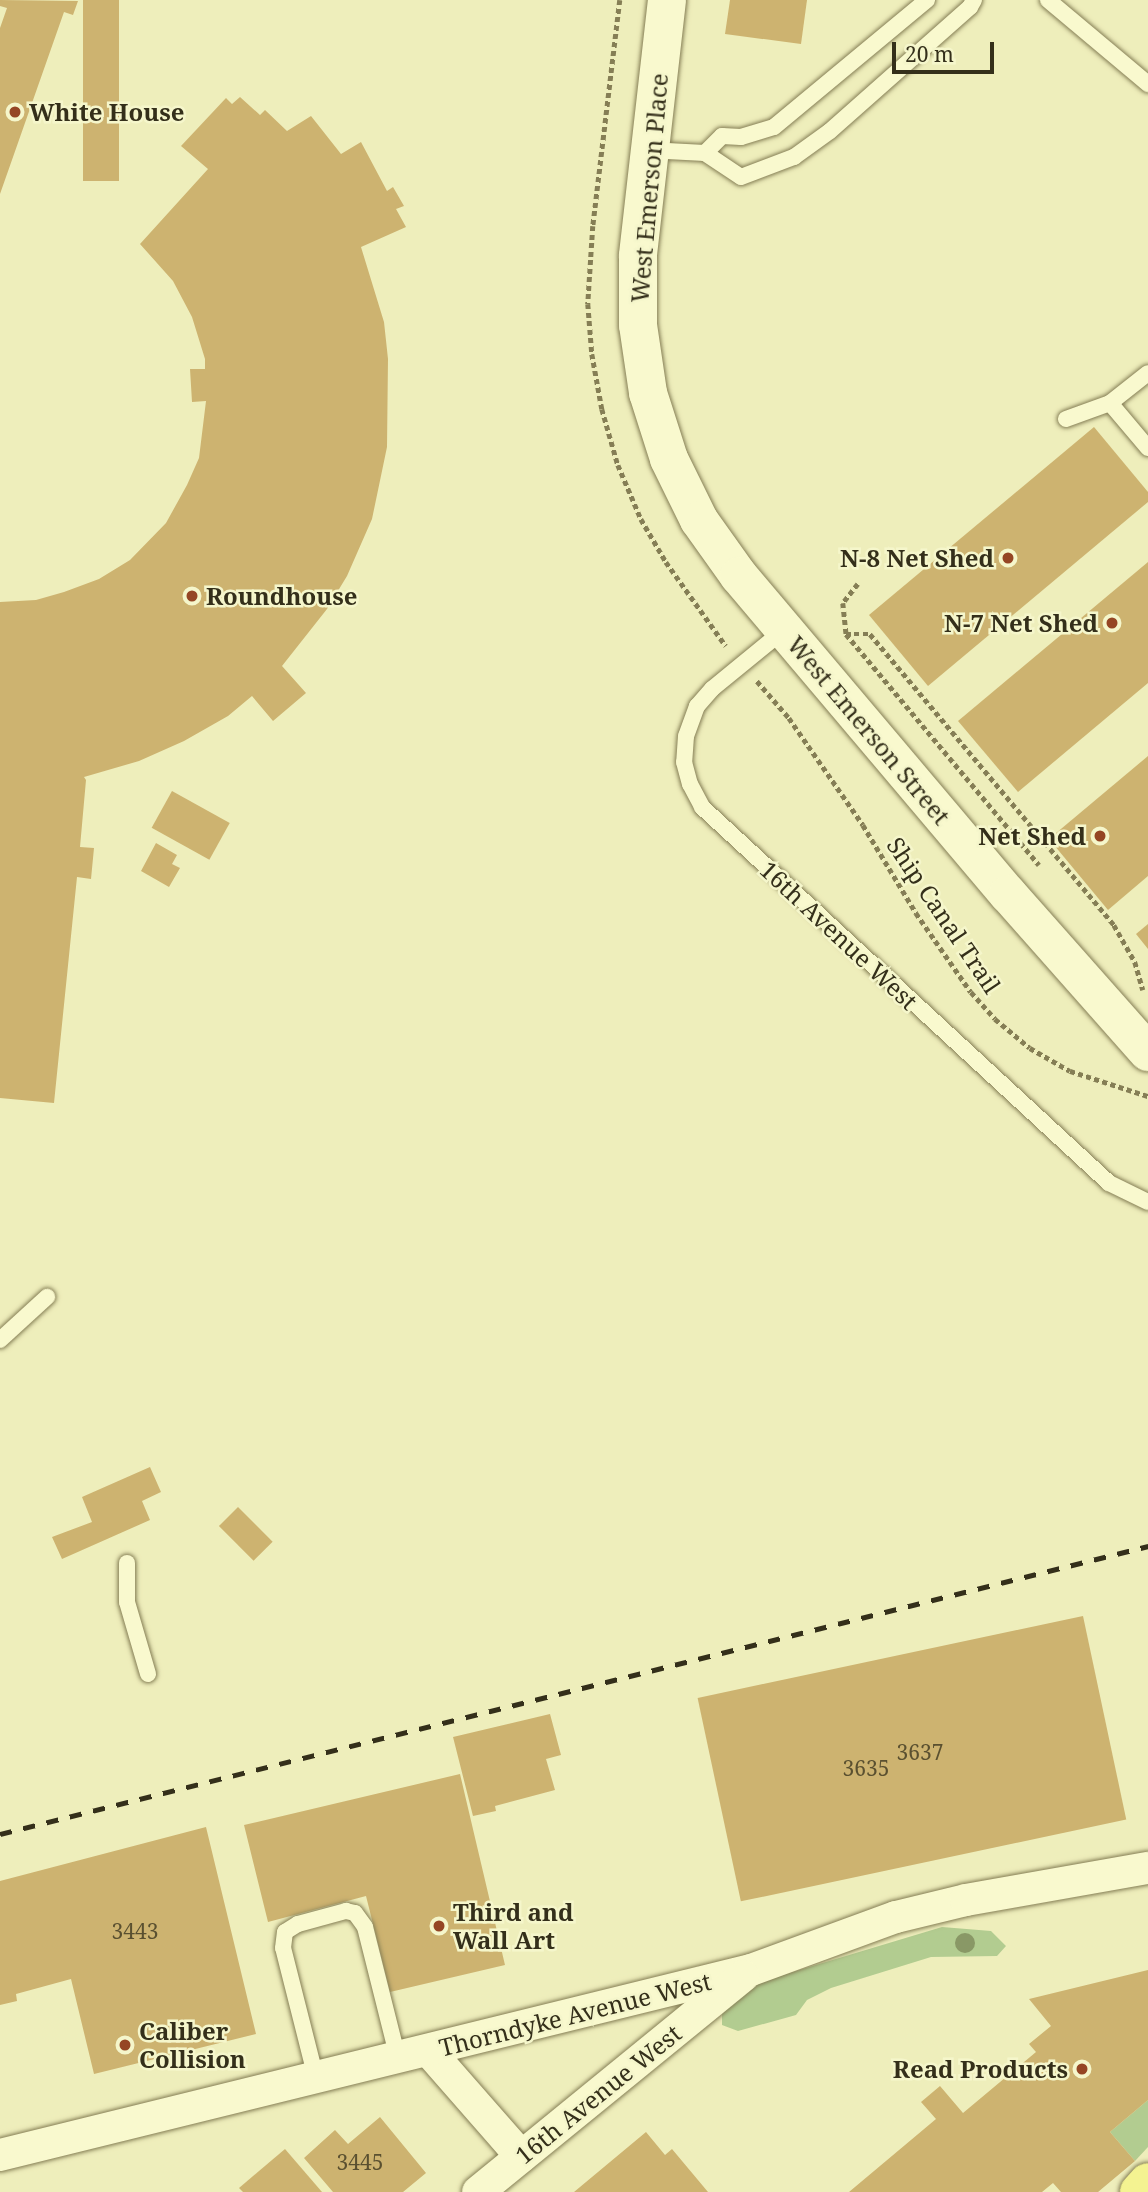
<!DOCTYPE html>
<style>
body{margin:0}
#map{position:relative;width:1148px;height:2192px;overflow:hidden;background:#eeb;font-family:"Noto Serif",serif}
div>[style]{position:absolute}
.green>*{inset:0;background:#b2cc90}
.building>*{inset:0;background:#cdb370;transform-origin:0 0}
.path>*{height:4.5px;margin-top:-2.25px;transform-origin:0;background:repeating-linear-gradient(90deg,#857e55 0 5px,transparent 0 8.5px)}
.roads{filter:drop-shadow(0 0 2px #857e55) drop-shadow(0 0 2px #857e55)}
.service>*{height:16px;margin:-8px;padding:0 8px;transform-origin:8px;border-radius:8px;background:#f9f9ce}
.minor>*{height:32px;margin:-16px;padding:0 16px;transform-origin:16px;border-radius:16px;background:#f9f9ce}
.secondary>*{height:38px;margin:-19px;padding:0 19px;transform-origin:19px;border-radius:19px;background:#f9f9ce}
.primary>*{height:38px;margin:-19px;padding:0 19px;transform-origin:19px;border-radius:19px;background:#f4f391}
.rail>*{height:5px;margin-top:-2.5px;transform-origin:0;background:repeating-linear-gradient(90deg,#342f1a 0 12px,transparent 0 24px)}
.trees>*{width:20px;height:20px;margin:-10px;border-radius:50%;background:#899866}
.dots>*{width:19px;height:19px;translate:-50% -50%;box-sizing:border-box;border:4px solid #f5f6cb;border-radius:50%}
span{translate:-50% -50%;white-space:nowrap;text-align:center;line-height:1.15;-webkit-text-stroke:5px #f5f6cb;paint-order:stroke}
.number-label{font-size:21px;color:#5a5030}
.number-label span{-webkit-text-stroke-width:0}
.poi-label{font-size:24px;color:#342f1a;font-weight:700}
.left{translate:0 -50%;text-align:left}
.right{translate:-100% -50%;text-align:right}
.street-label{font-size:24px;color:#342f1a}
.scale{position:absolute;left:892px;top:42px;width:102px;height:32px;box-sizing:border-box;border:4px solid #342f1a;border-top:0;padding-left:9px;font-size:21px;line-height:24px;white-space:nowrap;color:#342f1a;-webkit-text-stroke:5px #f5f6cb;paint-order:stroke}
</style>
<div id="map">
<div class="green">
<div style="clip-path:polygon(942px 1927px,991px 1931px,1006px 1946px,997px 1956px,931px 1957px,831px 1988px,807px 2000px,796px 2015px,738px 2031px,722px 2025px,722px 2009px,756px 1983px)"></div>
<div style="clip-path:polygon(1148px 2100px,1148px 2147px,1135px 2161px,1110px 2132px)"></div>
</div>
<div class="building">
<div style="clip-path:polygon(0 0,78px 1px,73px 15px,64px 12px,0 194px,0 28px,7px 8px,0 6px)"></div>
<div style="left:83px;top:0;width:36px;height:181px"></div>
<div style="clip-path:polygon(730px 0,807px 0,801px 44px,725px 34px)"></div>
<div style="clip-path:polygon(240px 97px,260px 115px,265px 110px,287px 131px,311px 116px,341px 154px,361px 142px,387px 191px,393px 187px,404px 206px,396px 209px,406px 227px,361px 247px,384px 322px,388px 359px,387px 447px,372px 519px,347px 576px,327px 609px,282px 666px,306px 693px,273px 721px,252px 696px,228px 716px,184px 741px,139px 761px,84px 777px,86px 780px,80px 847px,94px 848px,91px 879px,77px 877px,54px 1103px,0 1098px,0 602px,36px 600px,64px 592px,99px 579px,130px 560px,166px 523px,187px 485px,199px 458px,206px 401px,192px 402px,190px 369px,205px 369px,205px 359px,192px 317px,173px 281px,140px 244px,208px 169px,181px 146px,226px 98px,232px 104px)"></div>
<div style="clip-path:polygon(1094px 427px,1148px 492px,1148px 502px,928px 686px,869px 615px)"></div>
<div style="clip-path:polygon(1148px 562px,1148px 683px,1018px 792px,958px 721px)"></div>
<div style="clip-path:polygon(1148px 756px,1148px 876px,1108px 910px,1049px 839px)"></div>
<div style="left:172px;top:791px;width:66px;height:42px;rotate:29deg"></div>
<div style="clip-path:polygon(156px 843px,177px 855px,172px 864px,180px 868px,169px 887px,141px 871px)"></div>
<div style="clip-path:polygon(1148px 924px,1148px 949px,1136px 934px)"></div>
<div style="clip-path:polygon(150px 1467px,161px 1492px,142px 1501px,150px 1520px,62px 1559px,52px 1537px,92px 1522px,82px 1497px)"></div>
<div style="left:238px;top:1507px;width:49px;height:27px;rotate:45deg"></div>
<div style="left:1083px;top:1616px;width:208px;height:394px;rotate:78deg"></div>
<div style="clip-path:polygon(550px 1714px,561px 1755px,546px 1759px,555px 1790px,495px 1806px,496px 1811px,473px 1816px,453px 1737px)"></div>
<div style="clip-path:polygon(460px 1774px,505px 1965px,390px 1992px,366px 1896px,268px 1922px,244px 1825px)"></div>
<div style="clip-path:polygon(206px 1827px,256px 2034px,94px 2074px,71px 1979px,16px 1994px,17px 2001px,0 2005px,0 1881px)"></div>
<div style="clip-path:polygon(1148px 1970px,1148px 2100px,1110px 2132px,1135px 2161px,1098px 2192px,1061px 2192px,1053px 2183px,1042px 2192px,849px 2192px,936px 2119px,921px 2102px,940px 2086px,963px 2113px,1036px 2052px,1029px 2044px,1051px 2026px,1029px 1999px)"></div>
<div style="clip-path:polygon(380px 2117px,426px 2173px,403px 2192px,333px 2192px,304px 2158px,335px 2130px,348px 2144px)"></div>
<div style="clip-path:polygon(646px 2132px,665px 2155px,672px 2149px,708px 2192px,574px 2192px)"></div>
<div style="clip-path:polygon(285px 2149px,322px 2192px,243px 2192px,239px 2188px)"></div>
</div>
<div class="path">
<div style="left:620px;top:0;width:228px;rotate:96.8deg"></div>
<div style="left:593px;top:226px;width:78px;rotate:93.7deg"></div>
<div style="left:588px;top:304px;width:50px;rotate:85.4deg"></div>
<div style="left:592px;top:354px;width:56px;rotate:79.7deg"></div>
<div style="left:602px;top:409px;width:58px;rotate:74.1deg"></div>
<div style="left:618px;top:465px;width:59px;rotate:66.9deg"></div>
<div style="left:641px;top:519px;width:50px;rotate:59.8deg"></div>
<div style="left:666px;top:562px;width:103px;rotate:54.5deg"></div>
<div style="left:858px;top:584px;width:24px;rotate:128deg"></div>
<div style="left:843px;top:603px;width:31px;rotate:84deg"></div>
<div style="left:846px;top:634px;width:301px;rotate:50.1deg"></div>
<div style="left:846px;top:634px;width:24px"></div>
<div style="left:870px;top:634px;width:380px;rotate:50deg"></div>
<div style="left:1114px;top:925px;width:43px;rotate:60.4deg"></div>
<div style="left:1135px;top:962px;width:29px;rotate:74deg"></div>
<div style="left:757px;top:681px;width:49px;rotate:49.1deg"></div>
<div style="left:789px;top:718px;width:130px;rotate:55.3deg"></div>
<div style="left:863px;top:825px;width:103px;rotate:58.9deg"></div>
<div style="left:916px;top:913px;width:96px;rotate:55.2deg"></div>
<div style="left:971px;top:992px;width:36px;rotate:48deg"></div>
<div style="left:995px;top:1019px;width:45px;rotate:39.6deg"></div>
<div style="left:1030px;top:1048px;width:46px;rotate:29.9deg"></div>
<div style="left:1070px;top:1071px;width:82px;rotate:17.8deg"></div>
</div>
<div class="roads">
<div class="service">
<div style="left:1048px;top:0;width:131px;rotate:40deg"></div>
<div style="left:648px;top:150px;width:57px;rotate:3deg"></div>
<div style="left:705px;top:153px;width:43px;rotate:33.7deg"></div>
<div style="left:741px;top:177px;width:57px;rotate:-20.7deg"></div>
<div style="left:794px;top:157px;width:44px;rotate:-35.8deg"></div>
<div style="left:830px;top:131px;width:187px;rotate:-41.5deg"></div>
<div style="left:970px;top:7px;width:8px;rotate:-60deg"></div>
<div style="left:705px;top:153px;width:24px;rotate:-45deg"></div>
<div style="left:722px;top:136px;width:19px;rotate:3deg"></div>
<div style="left:741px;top:137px;width:34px;rotate:-17deg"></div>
<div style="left:774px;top:127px;width:199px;rotate:-39.7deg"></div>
<div style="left:1110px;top:403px;width:59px;rotate:49.8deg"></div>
<div style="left:1066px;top:419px;width:47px;rotate:-20deg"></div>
<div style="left:1110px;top:403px;width:48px;rotate:-38.3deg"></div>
<div style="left:784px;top:630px;width:93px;rotate:140.7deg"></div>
<div style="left:712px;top:689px;width:23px;rotate:131deg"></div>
<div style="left:697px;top:706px;width:32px;rotate:110deg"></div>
<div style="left:686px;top:736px;width:26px;rotate:94deg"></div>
<div style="left:684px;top:762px;width:23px;rotate:75deg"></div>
<div style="left:690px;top:784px;width:26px;rotate:62deg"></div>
<div style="left:702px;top:807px;width:554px;rotate:42.73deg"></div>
<div style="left:1109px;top:1183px;width:43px;rotate:26deg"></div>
<div style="left:0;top:1340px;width:64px;rotate:-42.5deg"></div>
<div style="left:127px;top:1563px;width:39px;rotate:90deg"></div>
<div style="left:127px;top:1602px;width:75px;rotate:73.7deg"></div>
<div style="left:316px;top:2078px;width:134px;rotate:-104.2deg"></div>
<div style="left:283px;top:1948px;width:16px;rotate:-83deg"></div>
<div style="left:285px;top:1932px;width:15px;rotate:-32deg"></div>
<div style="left:298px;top:1924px;width:50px;rotate:-15.2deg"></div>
<div style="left:346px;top:1911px;width:9px;rotate:13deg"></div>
<div style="left:355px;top:1913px;width:17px;rotate:54deg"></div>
<div style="left:365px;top:1927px;width:135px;rotate:75.9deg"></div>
</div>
<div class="minor">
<div style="left:429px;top:2051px;width:140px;rotate:48.8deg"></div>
<div style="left:0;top:2155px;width:773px;rotate:-13.84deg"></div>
<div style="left:751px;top:1970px;width:154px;rotate:-20.1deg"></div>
<div style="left:896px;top:1917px;width:72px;rotate:-13.7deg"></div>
<div style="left:966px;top:1900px;width:185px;rotate:-10deg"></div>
<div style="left:478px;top:2192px;width:342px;rotate:-39.2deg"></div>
</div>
<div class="secondary">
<div style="left:667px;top:0;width:258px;rotate:96.5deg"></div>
<div style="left:638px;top:256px;width:69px;rotate:90deg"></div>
<div style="left:638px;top:325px;width:69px;rotate:81.6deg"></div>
<div style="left:648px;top:393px;width:69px;rotate:72.3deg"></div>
<div style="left:669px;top:459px;width:68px;rotate:63.8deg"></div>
<div style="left:699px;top:520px;width:69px;rotate:54.5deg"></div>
<div style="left:739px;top:576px;width:417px;rotate:49.8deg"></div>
<div style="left:1008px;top:894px;width:211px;rotate:48.5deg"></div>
</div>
<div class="primary">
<div style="left:1139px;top:2192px;width:13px;rotate:-48deg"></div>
</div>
</div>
<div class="rail">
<div style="left:0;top:1834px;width:1184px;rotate:-14.08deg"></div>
</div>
<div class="trees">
<div style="left:965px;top:1943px"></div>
</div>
<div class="dots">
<div style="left:15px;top:112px;background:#954624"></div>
<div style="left:1008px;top:558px;background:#954624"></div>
<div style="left:192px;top:596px;background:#954624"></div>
<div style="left:1112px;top:623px;background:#954624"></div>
<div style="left:1100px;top:836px;background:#954624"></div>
<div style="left:439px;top:1926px;background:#954624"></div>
<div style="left:125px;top:2045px;background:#954624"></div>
<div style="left:1082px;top:2069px;background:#954624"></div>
</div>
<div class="number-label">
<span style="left:920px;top:1752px">3637</span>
<span style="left:866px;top:1768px">3635</span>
<span style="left:135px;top:1931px">3443</span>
<span style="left:360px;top:2162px">3445</span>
</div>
<div class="poi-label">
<span class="left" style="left:29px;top:112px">White House</span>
<span class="right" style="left:994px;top:558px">N-8 Net Shed</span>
<span class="left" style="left:206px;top:596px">Roundhouse</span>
<span class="right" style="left:1098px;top:623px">N-7 Net Shed</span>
<span class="right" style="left:1086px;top:836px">Net Shed</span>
<span class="left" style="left:453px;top:1926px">Third and<br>Wall Art</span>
<span class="left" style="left:139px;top:2045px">Caliber<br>Collision</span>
<span class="right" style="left:1068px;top:2069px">Read Products</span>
</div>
<div class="street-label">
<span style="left:649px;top:188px;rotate:-85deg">West Emerson Place</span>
<span style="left:869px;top:730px;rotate:50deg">West Emerson Street</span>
<span style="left:944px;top:915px;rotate:56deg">Ship Canal Trail</span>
<span style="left:839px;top:935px;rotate:43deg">16th Avenue West</span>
<span style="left:575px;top:2014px;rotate:-14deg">Thorndyke Avenue West</span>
<span style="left:598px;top:2094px;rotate:-39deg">16th Avenue West</span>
</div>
<div class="scale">20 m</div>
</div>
